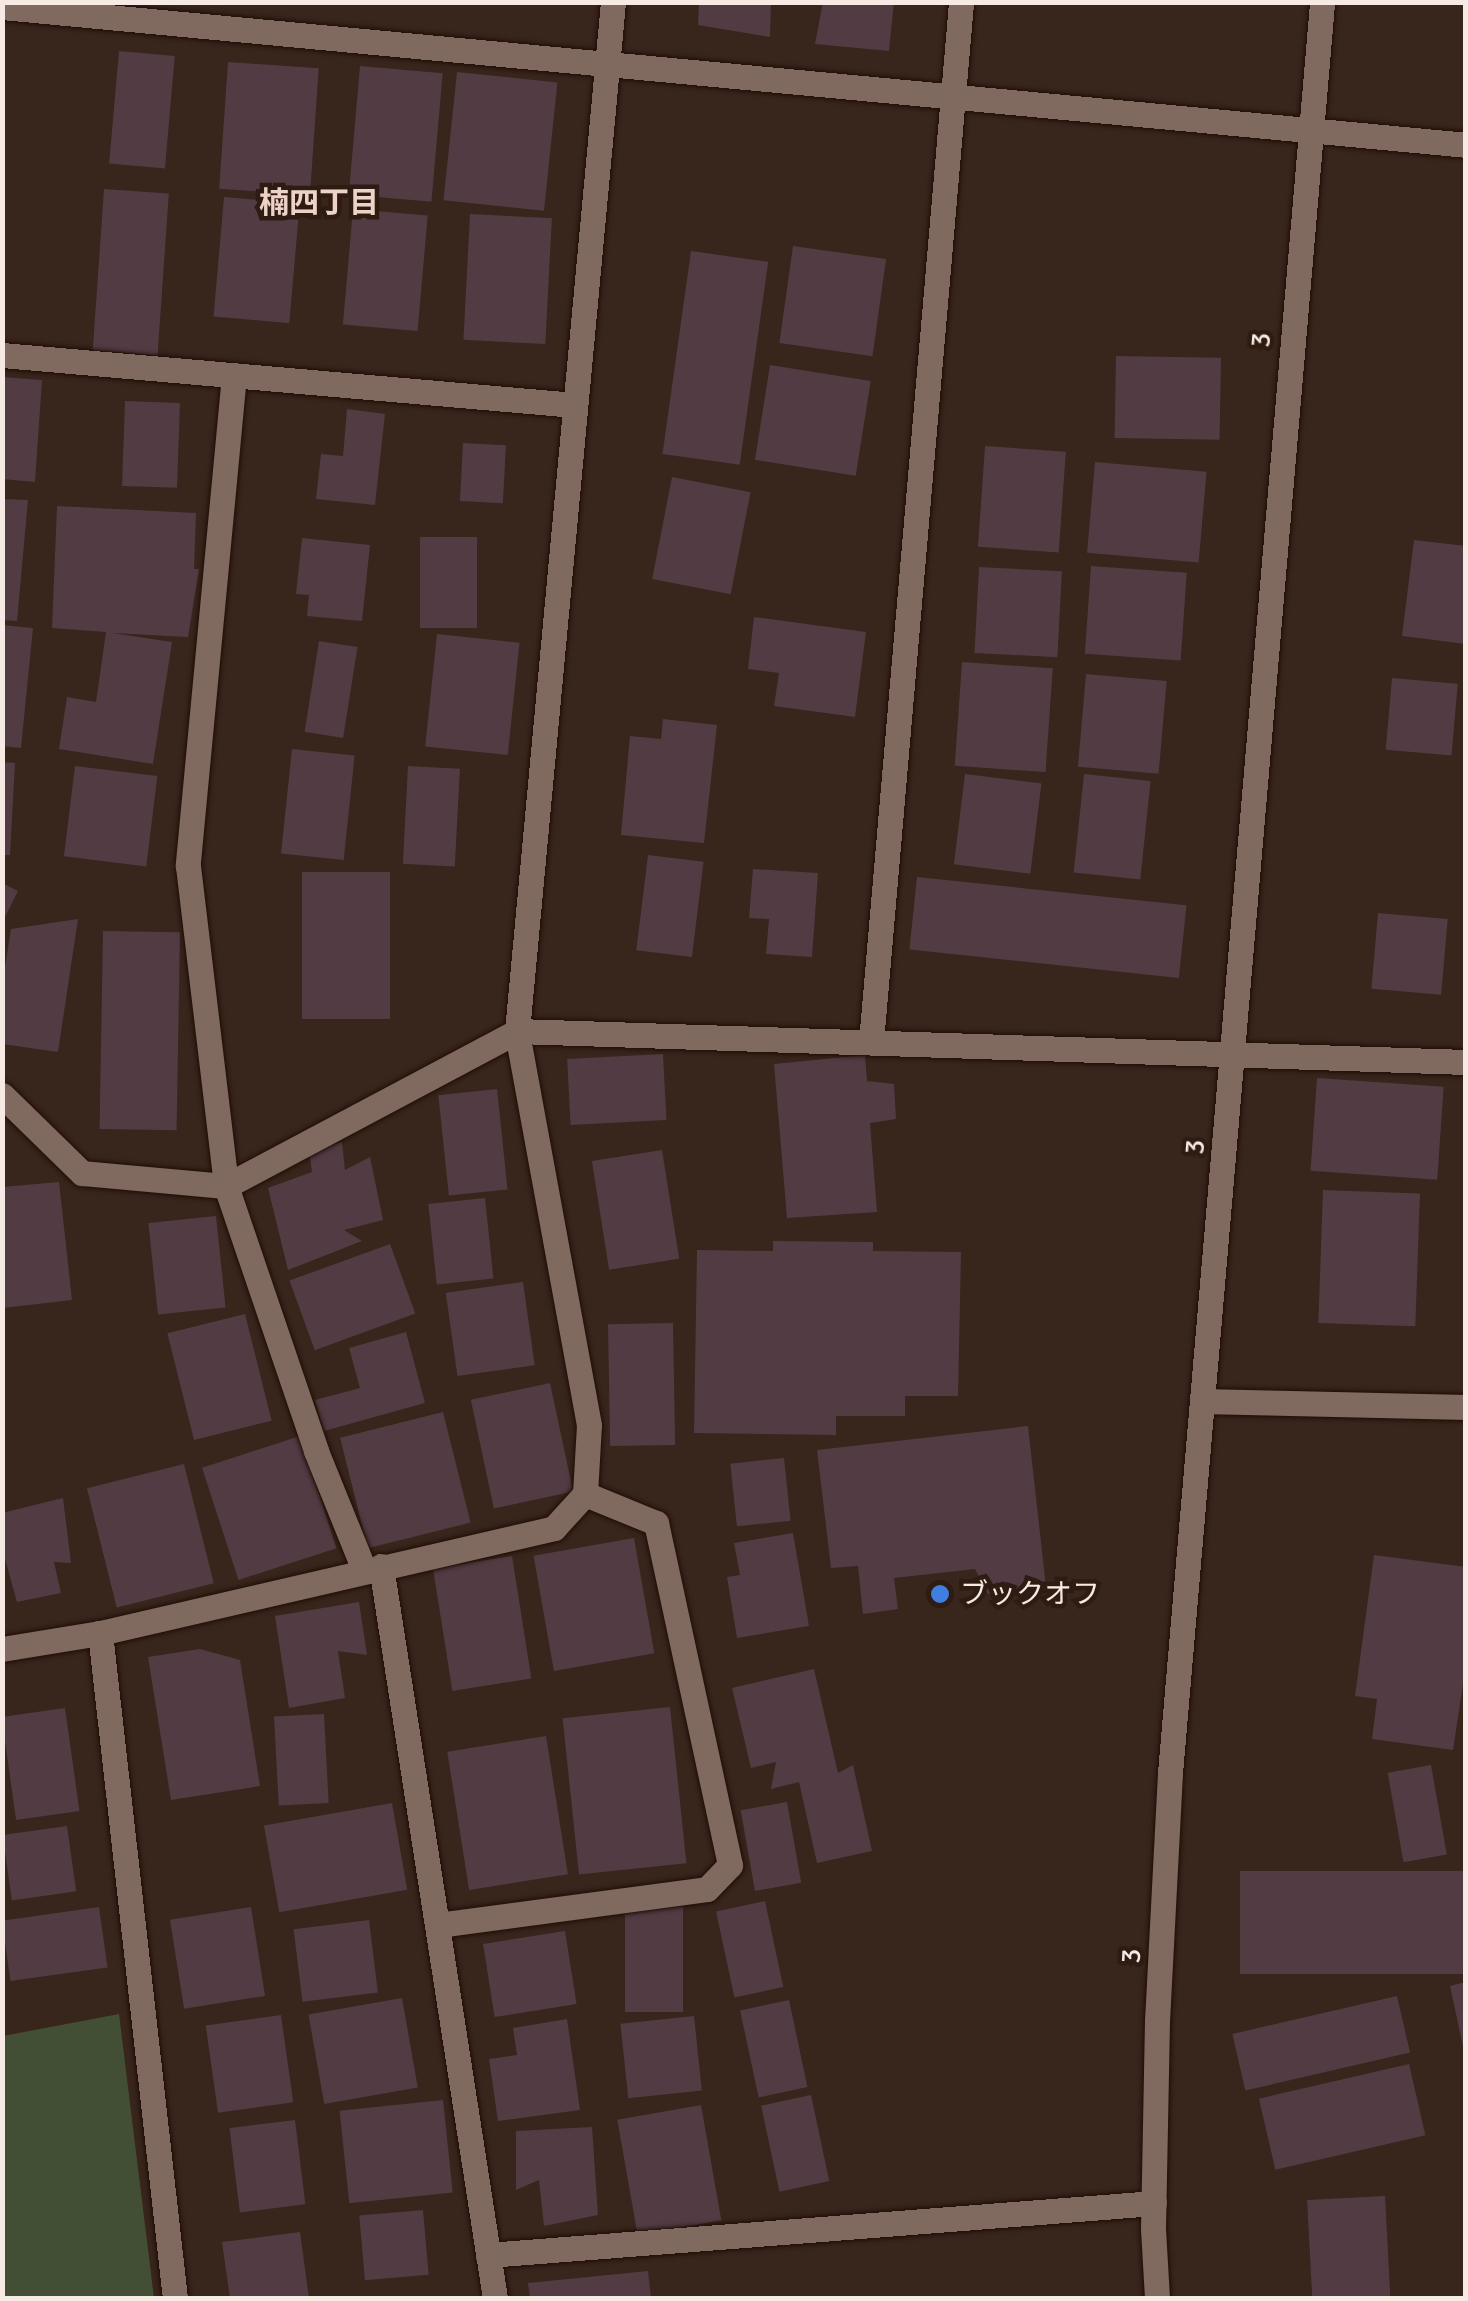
<!DOCTYPE html>
<meta charset="utf-8">
<style>
body{margin:0}
#map{position:relative;width:1468px;height:2301px;overflow:hidden;background:#38251c;font-family:Signika,"Noto Sans JP",sans-serif}
div>[style]{position:absolute}
.green>*{inset:0;background:#424f34}
.building>*{inset:0;background:#523b43;transform-origin:0 0}
.roads{filter:drop-shadow(0 0 2px #1f0d06) drop-shadow(0 0 2px #1f0d06)}
.minor>*{height:25px;margin:-12.5px;padding:0 12.5px;transform-origin:12.5px;border-radius:12.5px;background:#806a5f}
.dots>*{width:28px;height:28px;translate:-50% -50%;box-sizing:border-box;border:5px solid #2e1b12;border-radius:50%}
span{translate:-50% -50%;white-space:nowrap;text-align:center;line-height:1.15;-webkit-text-stroke:9px #2e1b12;paint-order:stroke}
.street-label{font-size:28px;color:#f7e9e3}
.poi-label{font-size:28px;color:#f7e9e3}
.left{translate:0 -50%;text-align:left}
.neighbourhood-label{font-size:30px;color:#edd3c7;font-weight:700}
.frame{position:absolute;inset:0;border:5px solid #f7e9e3;pointer-events:none}
</style>
<div id="map">
<div class="green">
<div style="clip-path:polygon(119px 2014px,154px 2298px,3px 2298px,3px 2036px)"></div>
</div>
<div class="building">
<div style="clip-path:polygon(699px 2px,771px 2px,770px 37px,698px 25px)"></div>
<div style="clip-path:polygon(823px 2px,894px 2px,889px 51px,815px 44px)"></div>
<div style="left:119px;top:51px;width:56px;height:113px;rotate:5deg"></div>
<div style="left:228px;top:62px;width:91px;height:127px;rotate:4deg"></div>
<div style="left:360px;top:66px;width:83px;height:129px;rotate:5deg"></div>
<div style="left:457px;top:72px;width:101px;height:129px;rotate:6deg"></div>
<div style="left:104px;top:189px;width:65px;height:162px;rotate:4deg"></div>
<div style="left:224px;top:197px;width:76px;height:120px;rotate:5deg"></div>
<div style="left:353px;top:209px;width:75px;height:116px;rotate:5deg"></div>
<div style="left:470px;top:214px;width:82px;height:126px;rotate:3deg"></div>
<div style="left:793px;top:246px;width:94px;height:98px;rotate:8deg"></div>
<div style="left:691px;top:251px;width:78px;height:205px;rotate:8deg"></div>
<div style="left:1116px;top:356px;width:105px;height:82px;rotate:1deg"></div>
<div style="left:770px;top:365px;width:102px;height:96px;rotate:9deg"></div>
<div style="clip-path:polygon(2px 377px,42px 380px,35px 482px,2px 479px)"></div>
<div style="left:125px;top:401px;width:55px;height:85px;rotate:2deg"></div>
<div style="clip-path:polygon(347px 409px,385px 414px,375px 505px,316px 499px,321px 454px,343px 456px)"></div>
<div style="left:463px;top:443px;width:43px;height:58px;rotate:3deg"></div>
<div style="left:985px;top:446px;width:81px;height:101px;rotate:4deg"></div>
<div style="left:1095px;top:462px;width:112px;height:91px;rotate:5deg"></div>
<div style="left:672px;top:477px;width:80px;height:104px;rotate:11deg"></div>
<div style="clip-path:polygon(2px 499px,28px 500px,17px 621px,2px 620px)"></div>
<div style="clip-path:polygon(57px 506px,196px 513px,194px 569px,199px 569px,188px 637px,112px 633px,172px 642px,153px 764px,59px 749px,67px 697px,96px 702px,106px 632px,52px 628px)"></div>
<div style="left:420px;top:537px;width:57px;height:91px"></div>
<div style="clip-path:polygon(302px 538px,370px 545px,362px 621px,307px 616px,309px 595px,296px 594px)"></div>
<div style="clip-path:polygon(1414px 540px,1466px 546px,1466px 644px,1402px 636px)"></div>
<div style="left:1091px;top:566px;width:96px;height:88px;rotate:4deg"></div>
<div style="left:979px;top:567px;width:83px;height:86px;rotate:3deg"></div>
<div style="clip-path:polygon(754px 617px,866px 632px,855px 717px,774px 706px,779px 673px,748px 669px)"></div>
<div style="clip-path:polygon(2px 625px,33px 628px,21px 748px,2px 746px)"></div>
<div style="left:437px;top:634px;width:83px;height:113px;rotate:6deg"></div>
<div style="left:319px;top:641px;width:39px;height:92px;rotate:9deg"></div>
<div style="left:962px;top:662px;width:91px;height:104px;rotate:4deg"></div>
<div style="left:1086px;top:674px;width:81px;height:93px;rotate:5deg"></div>
<div style="left:1392px;top:678px;width:66px;height:72px;rotate:5deg"></div>
<div style="clip-path:polygon(663px 719px,717px 725px,704px 843px,621px 835px,630px 736px,661px 739px)"></div>
<div style="left:292px;top:749px;width:63px;height:105px;rotate:6deg"></div>
<div style="clip-path:polygon(2px 762px,15px 763px,10px 855px,2px 855px)"></div>
<div style="left:75px;top:766px;width:83px;height:91px;rotate:7deg"></div>
<div style="left:408px;top:766px;width:52px;height:98px;rotate:3deg"></div>
<div style="left:965px;top:774px;width:77px;height:91px;rotate:7deg"></div>
<div style="left:1084px;top:774px;width:67px;height:99px;rotate:6deg"></div>
<div style="left:648px;top:855px;width:56px;height:96px;rotate:7deg"></div>
<div style="clip-path:polygon(753px 869px,818px 873px,812px 957px,766px 954px,769px 919px,749px 918px)"></div>
<div style="left:302px;top:872px;width:88px;height:147px"></div>
<div style="left:917px;top:877px;width:271px;height:73px;rotate:6deg"></div>
<div style="clip-path:polygon(2px 883px,18px 891px,2px 923px)"></div>
<div style="left:1378px;top:913px;width:70px;height:76px;rotate:5deg"></div>
<div style="clip-path:polygon(78px 919px,58px 1052px,2px 1044px,2px 986px,11px 929px)"></div>
<div style="left:103px;top:931px;width:77px;height:198px;rotate:1deg"></div>
<div style="left:663px;top:1054px;width:66px;height:96px;rotate:87deg"></div>
<div style="clip-path:polygon(865px 1055px,867px 1081px,894px 1084px,896px 1119px,870px 1123px,877px 1212px,787px 1218px,774px 1064px)"></div>
<div style="left:1317px;top:1078px;width:127px;height:93px;rotate:4deg"></div>
<div style="left:497px;top:1089px;width:101px;height:59px;rotate:84deg"></div>
<div style="clip-path:polygon(342px 1142px,345px 1170px,370px 1157px,383px 1220px,344px 1230px,362px 1241px,288px 1270px,268px 1188px,312px 1172px,309px 1150px)"></div>
<div style="left:662px;top:1150px;width:110px;height:71px;rotate:81deg"></div>
<div style="clip-path:polygon(59px 1182px,72px 1300px,3px 1308px,2px 1187px)"></div>
<div style="left:1323px;top:1190px;width:97px;height:133px;rotate:2deg"></div>
<div style="left:485px;top:1198px;width:81px;height:57px;rotate:84deg"></div>
<div style="left:216px;top:1216px;width:92px;height:68px;rotate:84deg"></div>
<div style="clip-path:polygon(773px 1241px,873px 1242px,873px 1251px,961px 1252px,958px 1396px,905px 1396px,905px 1416px,836px 1416px,836px 1435px,694px 1433px,697px 1250px,773px 1251px)"></div>
<div style="left:390px;top:1244px;width:74px;height:107px;rotate:70deg"></div>
<div style="left:523px;top:1282px;width:84px;height:78px;rotate:82deg"></div>
<div style="left:245px;top:1314px;width:110px;height:80px;rotate:76deg"></div>
<div style="left:673px;top:1323px;width:122px;height:65px;rotate:89deg"></div>
<div style="clip-path:polygon(406px 1332px,425px 1403px,324px 1431px,315px 1400px,360px 1388px,349px 1348px)"></div>
<div style="left:550px;top:1383px;width:111px;height:81px;rotate:78deg"></div>
<div style="left:443px;top:1412px;width:114px;height:106px;rotate:76deg"></div>
<div style="clip-path:polygon(1028px 1426px,1046px 1587px,988px 1594px,975px 1569px,894px 1578px,898px 1609px,863px 1614px,858px 1566px,831px 1568px,817px 1450px)"></div>
<div style="left:300px;top:1436px;width:118px;height:103px;rotate:72deg"></div>
<div style="left:784px;top:1458px;width:63px;height:54px;rotate:84deg"></div>
<div style="left:184px;top:1464px;width:123px;height:100px;rotate:76deg"></div>
<div style="clip-path:polygon(63px 1498px,71px 1563px,54px 1562px,61px 1593px,17px 1602px,2px 1548px,2px 1513px)"></div>
<div style="clip-path:polygon(793px 1533px,809px 1626px,737px 1638px,727px 1577px,740px 1575px,734px 1543px)"></div>
<div style="left:634px;top:1538px;width:117px;height:102px;rotate:80deg"></div>
<div style="clip-path:polygon(1374px 1555px,1466px 1567px,1466px 1664px,1453px 1750px,1372px 1739px,1377px 1699px,1355px 1696px)"></div>
<div style="left:512px;top:1556px;width:124px;height:80px;rotate:81deg"></div>
<div style="clip-path:polygon(359px 1602px,367px 1655px,338px 1651px,345px 1698px,289px 1708px,275px 1616px)"></div>
<div style="clip-path:polygon(200px 1649px,240px 1660px,260px 1786px,171px 1800px,148px 1657px)"></div>
<div style="clip-path:polygon(814px 1669px,838px 1773px,853px 1765px,872px 1851px,817px 1863px,799px 1782px,771px 1789px,776px 1762px,751px 1768px,732px 1688px)"></div>
<div style="left:670px;top:1707px;width:157px;height:108px;rotate:84deg"></div>
<div style="left:65px;top:1708px;width:104px;height:64px;rotate:82deg"></div>
<div style="left:324px;top:1714px;width:89px;height:50px;rotate:87deg"></div>
<div style="left:546px;top:1736px;width:140px;height:100px;rotate:81deg"></div>
<div style="left:1431px;top:1765px;width:91px;height:44px;rotate:80deg"></div>
<div style="left:787px;top:1802px;width:82px;height:47px;rotate:80deg"></div>
<div style="left:392px;top:1803px;width:88px;height:130px;rotate:80deg"></div>
<div style="left:67px;top:1826px;width:66px;height:65px;rotate:82deg"></div>
<div style="left:1466px;top:1871px;width:103px;height:226px;rotate:90deg"></div>
<div style="left:765px;top:1901px;width:88px;height:50px;rotate:78deg"></div>
<div style="left:625px;top:1906px;width:58px;height:106px"></div>
<div style="left:99px;top:1907px;width:61px;height:98px;rotate:82deg"></div>
<div style="left:251px;top:1907px;width:90px;height:82px;rotate:81deg"></div>
<div style="left:369px;top:1920px;width:73px;height:76px;rotate:83deg"></div>
<div style="left:565px;top:1931px;width:74px;height:83px;rotate:81deg"></div>
<div style="clip-path:polygon(1466px 1982px,1466px 2051px,1464px 2051px,1450px 1986px)"></div>
<div style="left:1397px;top:1996px;width:58px;height:169px;rotate:77deg"></div>
<div style="left:402px;top:1998px;width:91px;height:95px;rotate:80deg"></div>
<div style="left:789px;top:2000px;width:89px;height:50px;rotate:78deg"></div>
<div style="left:281px;top:2015px;width:88px;height:76px;rotate:82deg"></div>
<div style="left:694px;top:2016px;width:75px;height:74px;rotate:84deg"></div>
<div style="clip-path:polygon(567px 2019px,580px 2110px,498px 2121px,489px 2059px,517px 2055px,513px 2028px)"></div>
<div style="left:1409px;top:2064px;width:73px;height:154px;rotate:77deg"></div>
<div style="left:811px;top:2095px;width:88px;height:51px;rotate:78deg"></div>
<div style="left:443px;top:2100px;width:93px;height:104px;rotate:84deg"></div>
<div style="left:701px;top:2105px;width:117px;height:85px;rotate:80deg"></div>
<div style="left:295px;top:2120px;width:85px;height:66px;rotate:83deg"></div>
<div style="clip-path:polygon(592px 2127px,598px 2215px,544px 2226px,539px 2180px,516px 2190px,516px 2131px)"></div>
<div style="left:1385px;top:2196px;width:102px;height:78px;rotate:87deg"></div>
<div style="left:423px;top:2210px;width:65px;height:64px;rotate:85deg"></div>
<div style="clip-path:polygon(300px 2232px,309px 2298px,230px 2298px,222px 2242px)"></div>
<div style="clip-path:polygon(648px 2271px,651px 2298px,530px 2298px,528px 2283px)"></div>
</div>
<div class="roads">
<div class="minor">
<div style="left:2px;top:7px;width:1470px;rotate:5.38deg"></div>
<div style="left:2px;top:355px;width:575px;rotate:4.99deg"></div>
<div style="left:234px;top:375px;width:493px;rotate:95.4deg"></div>
<div style="left:188px;top:866px;width:322px;rotate:83.2deg"></div>
<div style="left:226px;top:1186px;width:280px;rotate:71.2deg"></div>
<div style="left:316px;top:1451px;width:128px;rotate:68deg"></div>
<div style="left:871px;top:1042px;width:1044px;rotate:-85.05deg"></div>
<div style="left:2px;top:1095px;width:112px;rotate:44.3deg"></div>
<div style="left:82px;top:1173px;width:145px;rotate:5.2deg"></div>
<div style="left:226px;top:1186px;width:330px;rotate:-28deg"></div>
<div style="left:517px;top:1031px;width:950px;rotate:1.87deg"></div>
<div style="left:1203px;top:1401px;width:263px;rotate:1.3deg"></div>
<div style="left:381px;top:1566px;width:741px;rotate:81.15deg"></div>
<div style="left:100px;top:1633px;width:669px;rotate:83.57deg"></div>
<div style="left:2px;top:1649px;width:99px;rotate:-9.3deg"></div>
<div style="left:100px;top:1633px;width:466px;rotate:-13deg"></div>
<div style="left:554px;top:1528px;width:46px;rotate:-47.6deg"></div>
<div style="left:585px;top:1494px;width:69px;rotate:-86.7deg"></div>
<div style="left:589px;top:1425px;width:401px;rotate:-100.4deg"></div>
<div style="left:517px;top:1031px;width:1033px;rotate:-84.67deg"></div>
<div style="left:438px;top:1925px;width:271px;rotate:-7.6deg"></div>
<div style="left:707px;top:1889px;width:33px;rotate:-46deg"></div>
<div style="left:730px;top:1865px;width:350px;rotate:-102.2deg"></div>
<div style="left:656px;top:1523px;width:77px;rotate:-157.8deg"></div>
<div style="left:488px;top:2255px;width:668px;rotate:-4.46deg"></div>
<div style="left:1157px;top:2298px;width:69px;rotate:-93.3deg"></div>
<div style="left:1153px;top:2229px;width:208px;rotate:-88.9deg"></div>
<div style="left:1157px;top:2021px;width:248px;rotate:-87deg"></div>
<div style="left:1170px;top:1773px;width:1778px;rotate:-85.09deg"></div>
</div>
</div>
<div class="dots">
<div style="left:940px;top:1594px;background:#3f7fe0"></div>
</div>
<div class="street-label">
<span style="left:1261px;top:340px;rotate:-85deg">3</span>
<span style="left:1195px;top:1147px;rotate:-85deg">3</span>
<span style="left:1131px;top:1956px;rotate:-87deg">3</span>
</div>
<div class="poi-label">
<span class="left" style="left:960px;top:1594px">ブックオフ</span>
</div>
<div class="neighbourhood-label">
<span style="left:319px;top:204px">楠四丁目</span>
</div>
<div class="frame"></div>
</div>
